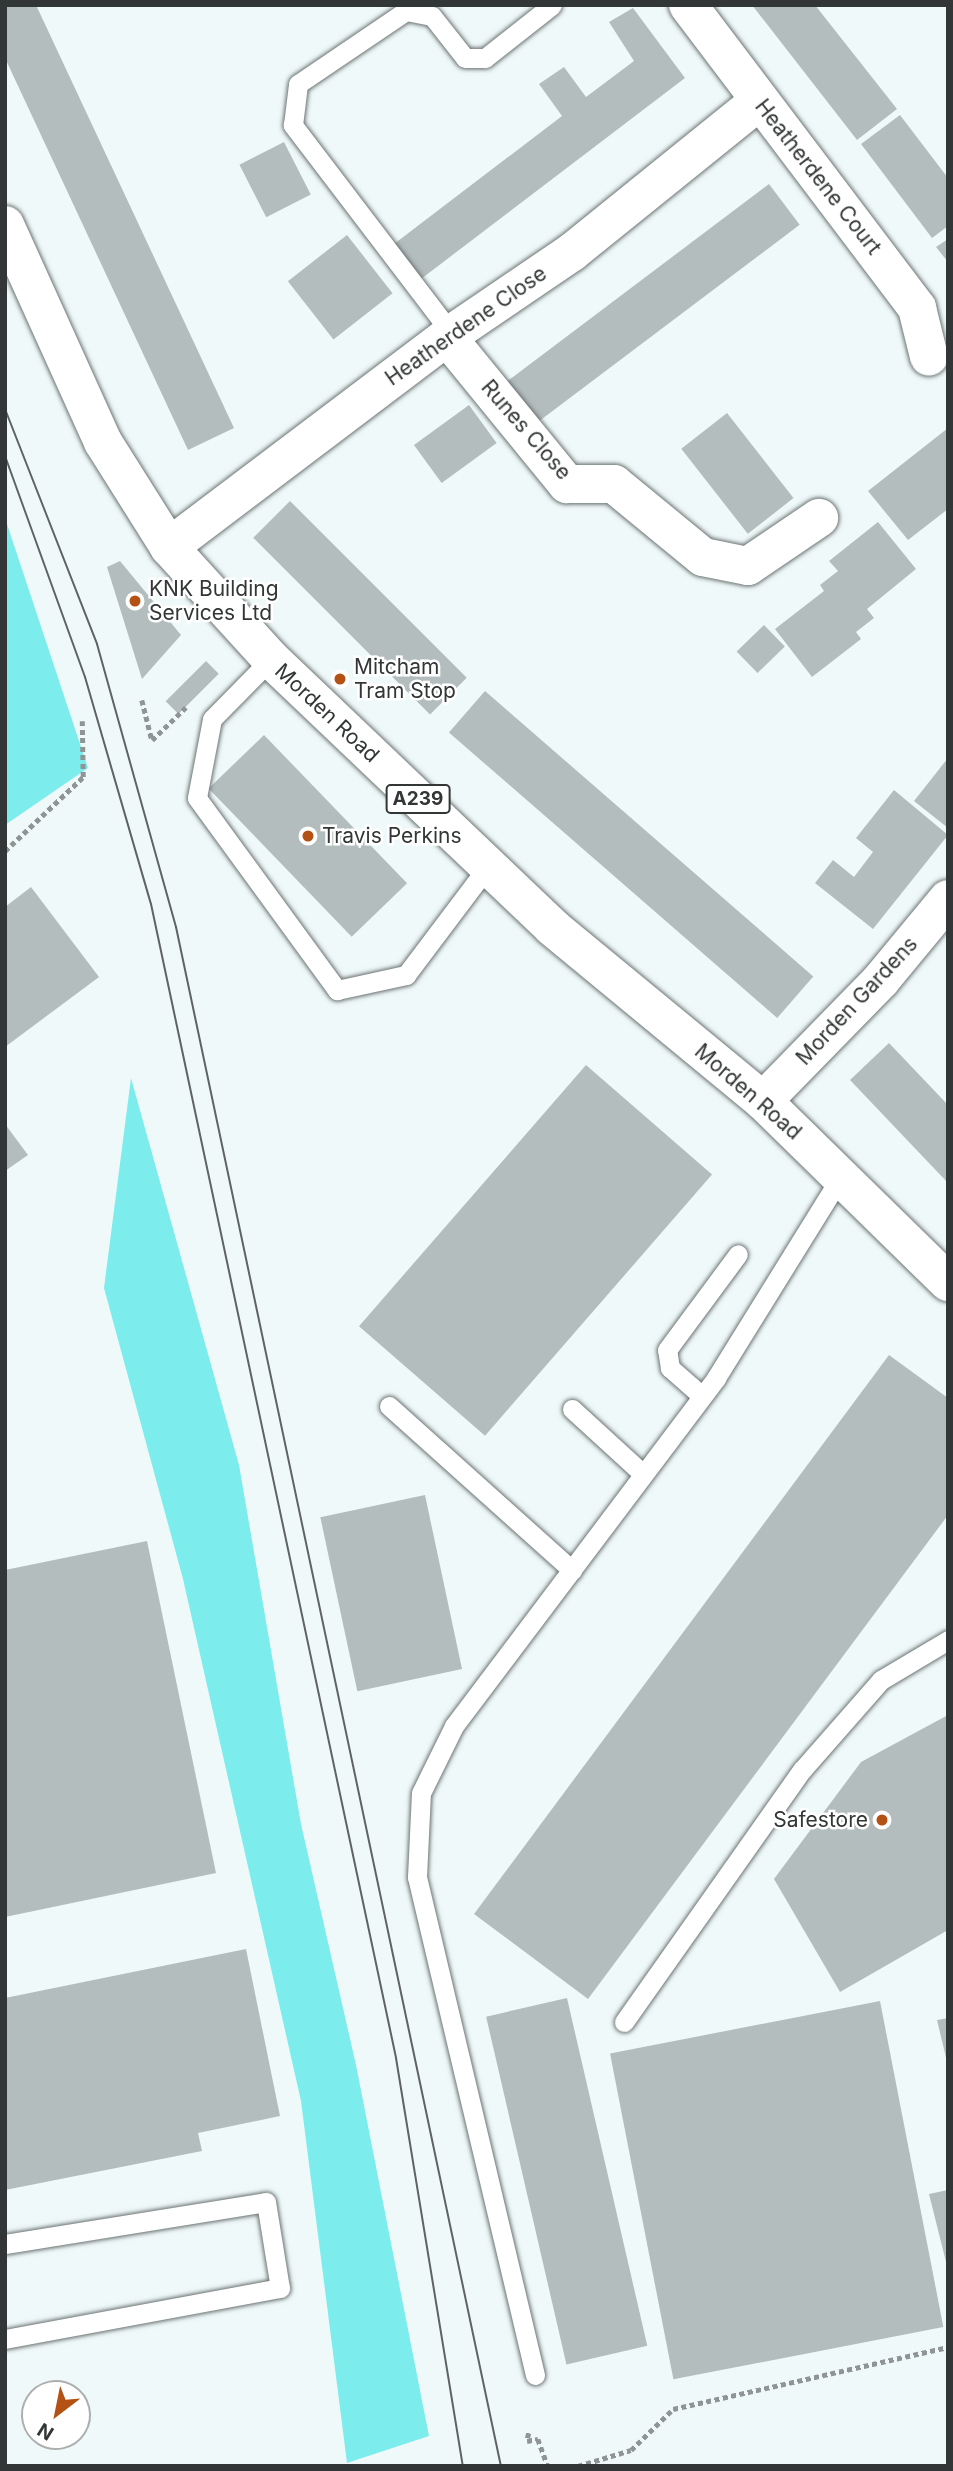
<!DOCTYPE html>
<style>
body{margin:0}
#map{position:relative;width:953px;height:2471px;overflow:hidden;background:#f0f9f9;font-family:Inter,sans-serif}
div>[style]{position:absolute}
.green>*{inset:0;background:#7ceced}
.building>*{inset:0;background:#b4bdbd;transform-origin:0 0}
.path>*{height:4.5px;margin-top:-2.25px;transform-origin:0;background:repeating-linear-gradient(90deg,#8f9595 0 5px,transparent 0 8.5px)}
.roads{filter:drop-shadow(0 0 2px #6c7474) drop-shadow(0 0 2px #6c7474)}
.service>*{height:19px;margin:-9.5px;padding:0 9.5px;transform-origin:9.5px;border-radius:9.5px;background:#fff}
.minor>*{height:38px;margin:-19px;padding:0 19px;transform-origin:19px;border-radius:19px;background:#fff}
.primary>*{height:38px;margin:-19px;padding:0 19px;transform-origin:19px;border-radius:19px;background:#fff}
.tram>*{height:2px;margin:-1px;padding:0 1px;transform-origin:1px;border-radius:1px;background:#5e6363}
.dots>*{width:19px;height:19px;translate:-50% -50%;box-sizing:border-box;border:4px solid #fff;border-radius:50%}
span{translate:-50% -50%;white-space:nowrap;text-align:center;line-height:1.15;-webkit-text-stroke:5px #fff;paint-order:stroke}
.shield-label span{padding:2px 5px;background:#fff;border:2px solid;border-radius:5px;-webkit-text-stroke-width:0}
.shield-label{font-size:19px;color:#333636;font-weight:700}
.street-label{font-size:21px;color:#333636}
.poi-label{font-size:21px;color:#333636}
.left{translate:0 -50%;text-align:left}
.right{translate:-100% -50%;text-align:right}
.frame{position:absolute;inset:0;border:7px solid #333636;pointer-events:none}
.north{position:absolute;left:21px;top:2380px;width:70px;height:70px;box-sizing:border-box;background:#fff;border:2px solid #adafaf;border-radius:50%;rotate:212deg;font-size:19px;font-weight:700;line-height:28px;text-align:center;color:#333636}
.north::after{content:'';display:block;margin:auto;width:24px;height:32px;background:#b45215;clip-path:polygon(50% 0,100% 100%,50% 72%,0 100%)}
</style>
<div id="map">
<div class="green">
<div style="clip-path:polygon(5px 518px,88px 768px,5px 825px)"></div>
<div style="clip-path:polygon(131px 1078px,239px 1465px,301px 1824px,356px 2065px,429px 2436px,347px 2463px,301px 2101px,183px 1579px,104px 1288px)"></div>
</div>
<div class="building">
<div style="clip-path:polygon(5px 5px,36px 5px,234px 428px,188px 450px,5px 58px)"></div>
<div style="clip-path:polygon(752px 5px,815px 5px,897px 109px,857px 140px)"></div>
<div style="clip-path:polygon(633px 8px,685px 78px,421px 279px,394px 244px,562px 116px,539px 84px,564px 67px,586px 97px,634px 61px,609px 22px)"></div>
<div style="clip-path:polygon(900px 115px,948px 178px,948px 226px,932px 238px,861px 144px)"></div>
<div style="left:284px;top:142px;width:59px;height:50px;rotate:63deg"></div>
<div style="left:769px;top:184px;width:51px;height:329px;rotate:53deg"></div>
<div style="left:347px;top:235px;width:74px;height:75px;rotate:52deg"></div>
<div style="clip-path:polygon(948px 239px,948px 262px,936px 247px)"></div>
<div style="left:469px;top:405px;width:47px;height:68px;rotate:54deg"></div>
<div style="left:727px;top:413px;width:108px;height:58px;rotate:52deg"></div>
<div style="clip-path:polygon(948px 428px,948px 509px,908px 540px,868px 491px)"></div>
<div style="left:290px;top:501px;width:250px;height:52px;rotate:45deg"></div>
<div style="clip-path:polygon(878px 522px,916px 569px,867px 609px,874px 618px,856px 632px,861px 639px,812px 677px,775px 629px,824px 591px,820px 585px,838px 571px,829px 561px)"></div>
<div style="clip-path:polygon(120px 561px,181px 635px,142px 679px,107px 567px)"></div>
<div style="left:764px;top:625px;width:30px;height:38px;rotate:46deg"></div>
<div style="left:206px;top:661px;width:18px;height:57px;rotate:45deg"></div>
<div style="left:485px;top:691px;width:435px;height:55px;rotate:41deg"></div>
<div style="left:264px;top:735px;width:206px;height:77px;rotate:46deg"></div>
<div style="clip-path:polygon(948px 758px,948px 828px,914px 801px)"></div>
<div style="clip-path:polygon(894px 790px,948px 835px,873px 929px,815px 883px,833px 860px,854px 877px,873px 852px,856px 838px)"></div>
<div style="clip-path:polygon(31px 887px,99px 977px,5px 1047px,5px 907px)"></div>
<div style="clip-path:polygon(889px 1043px,948px 1105px,948px 1183px,850px 1080px)"></div>
<div style="left:586px;top:1065px;width:167px;height:346px;rotate:41deg"></div>
<div style="clip-path:polygon(5px 1124px,28px 1155px,5px 1171px)"></div>
<div style="clip-path:polygon(889px 1355px,948px 1398px,948px 1515px,588px 1999px,474px 1914px)"></div>
<div style="left:425px;top:1495px;width:178px;height:107px;rotate:78deg"></div>
<div style="clip-path:polygon(147px 1541px,216px 1873px,5px 1917px,5px 1570px)"></div>
<div style="clip-path:polygon(948px 1715px,948px 1930px,840px 1992px,774px 1879px,861px 1762px)"></div>
<div style="clip-path:polygon(246px 1949px,280px 2116px,198px 2133px,202px 2151px,5px 2190px,5px 1998px)"></div>
<div style="left:567px;top:1998px;width:357px;height:83px;rotate:77deg"></div>
<div style="left:880px;top:2001px;width:332px;height:275px;rotate:79deg"></div>
<div style="clip-path:polygon(948px 2018px,948px 2062px,947px 2062px,937px 2020px)"></div>
<div style="clip-path:polygon(948px 2190px,948px 2266px,947px 2266px,929px 2194px)"></div>
</div>
<div class="path">
<div style="left:142px;top:700px;width:41px;rotate:76deg"></div>
<div style="left:152px;top:740px;width:47px;rotate:-44.1deg"></div>
<div style="left:5px;top:851px;width:108px;rotate:-43.5deg"></div>
<div style="left:83px;top:777px;width:56px;rotate:-91deg"></div>
<div style="left:529px;top:2433px;width:8px;rotate:104deg"></div>
<div style="left:527px;top:2441px;width:11px;rotate:-10deg"></div>
<div style="left:538px;top:2439px;width:29px;rotate:70deg"></div>
<div style="left:517px;top:2466px;width:10px"></div>
<div style="left:578px;top:2466px;width:55px;rotate:-16.8deg"></div>
<div style="left:631px;top:2450px;width:59px;rotate:-44.3deg"></div>
<div style="left:673px;top:2409px;width:282px;rotate:-12.7deg"></div>
</div>
<div class="roads">
<div class="service">
<div style="left:452px;top:334px;width:263px;rotate:-127.3deg"></div>
<div style="left:293px;top:125px;width:41px;rotate:-83deg"></div>
<div style="left:298px;top:84px;width:130px;rotate:-34.1deg"></div>
<div style="left:406px;top:11px;width:26px;rotate:11deg"></div>
<div style="left:432px;top:16px;width:53px;rotate:51.8deg"></div>
<div style="left:465px;top:58px;width:20px"></div>
<div style="left:485px;top:58px;width:85px;rotate:-38.3deg"></div>
<div style="left:271px;top:659px;width:84px;rotate:134.5deg"></div>
<div style="left:212px;top:719px;width:80px;rotate:100.8deg"></div>
<div style="left:197px;top:798px;width:238px;rotate:53.9deg"></div>
<div style="left:337px;top:990px;width:71px;rotate:-12.3deg"></div>
<div style="left:406px;top:975px;width:136px;rotate:-53deg"></div>
<div style="left:702px;top:1396px;width:43px;rotate:-138.8deg"></div>
<div style="left:670px;top:1368px;width:18px;rotate:-99deg"></div>
<div style="left:667px;top:1350px;width:119px;rotate:-53.5deg"></div>
<div style="left:389px;top:1406px;width:246px;rotate:41.9deg"></div>
<div style="left:572px;top:1409px;width:96px;rotate:42.5deg"></div>
<div style="left:624px;top:2022px;width:309px;rotate:-54.8deg"></div>
<div style="left:802px;top:1770px;width:120px;rotate:-48.7deg"></div>
<div style="left:881px;top:1680px;width:78px;rotate:-30.8deg"></div>
<div style="left:5px;top:2244px;width:264px;rotate:-9.1deg"></div>
<div style="left:266px;top:2202px;width:87px;rotate:80.8deg"></div>
<div style="left:280px;top:2288px;width:280px;rotate:169.5deg"></div>
<div style="left:535px;top:2375px;width:512px;rotate:-103.33deg"></div>
<div style="left:417px;top:1877px;width:84px;rotate:-87.3deg"></div>
<div style="left:421px;top:1793px;width:75px;rotate:-63.8deg"></div>
<div style="left:454px;top:1726px;width:436px;rotate:-53deg"></div>
<div style="left:716px;top:1378px;width:239px;rotate:-58.2deg"></div>
</div>
<div class="minor">
<div style="left:688px;top:5px;width:380px;rotate:52.9deg"></div>
<div style="left:917px;top:308px;width:50px;rotate:76.2deg"></div>
<div style="left:447px;top:337px;width:190px;rotate:50.8deg"></div>
<div style="left:567px;top:484px;width:47px"></div>
<div style="left:614px;top:484px;width:115px;rotate:39.4deg"></div>
<div style="left:703px;top:557px;width:46px;rotate:11.3deg"></div>
<div style="left:748px;top:566px;width:86px;rotate:-34.1deg"></div>
<div style="left:169px;top:547px;width:348px;rotate:-37.1deg"></div>
<div style="left:447px;top:337px;width:151px;rotate:-34.2deg"></div>
<div style="left:572px;top:252px;width:240px;rotate:-38.9deg"></div>
<div style="left:763px;top:1101px;width:169px;rotate:-45.7deg"></div>
<div style="left:881px;top:980px;width:105px;rotate:-50.4deg"></div>
</div>
<div class="primary">
<div style="left:5px;top:225px;width:238px;rotate:65.7deg"></div>
<div style="left:103px;top:442px;width:124px;rotate:57.8deg"></div>
<div style="left:169px;top:547px;width:151px;rotate:47.7deg"></div>
<div style="left:271px;top:659px;width:388px;rotate:43.6deg"></div>
<div style="left:552px;top:927px;width:273px;rotate:39.5deg"></div>
<div style="left:763px;top:1101px;width:259px;rotate:44.4deg"></div>
</div>
</div>
<div class="tram">
<div style="left:5px;top:409px;width:252px;rotate:68.6deg"></div>
<div style="left:97px;top:644px;width:294px;rotate:74.4deg"></div>
<div style="left:176px;top:927px;width:1573px;rotate:78.08deg"></div>
<div style="left:5px;top:456px;width:235px;rotate:70.1deg"></div>
<div style="left:85px;top:677px;width:236px;rotate:73.8deg"></div>
<div style="left:151px;top:904px;width:1180px;rotate:78.01deg"></div>
<div style="left:396px;top:2058px;width:413px;rotate:80.7deg"></div>
</div>
<div class="dots">
<div style="left:135px;top:601px;background:#b45215"></div>
<div style="left:340px;top:679px;background:#b45215"></div>
<div style="left:308px;top:836px;background:#b45215"></div>
<div style="left:882px;top:1820px;background:#b45215"></div>
</div>
<div class="shield-label">
<span style="left:418px;top:799px">A239</span>
</div>
<div class="street-label">
<span style="left:818px;top:177px;rotate:52deg">Heatherdene Court</span>
<span style="left:466px;top:326px;rotate:-35deg">Heatherdene Close</span>
<span style="left:526px;top:430px;rotate:49deg">Runes Close</span>
<span style="left:327px;top:713px;rotate:43deg">Morden Road</span>
<span style="left:857px;top:1001px;rotate:-47deg">Morden Gardens</span>
<span style="left:748px;top:1092px;rotate:41deg">Morden Road</span>
</div>
<div class="poi-label">
<span class="left" style="left:149px;top:601px">KNK Building<br>Services Ltd</span>
<span class="left" style="left:354px;top:679px">Mitcham<br>Tram Stop</span>
<span class="left" style="left:322px;top:836px">Travis Perkins</span>
<span class="right" style="left:868px;top:1820px">Safestore</span>
</div>
<div class="frame"></div>
<div class="north">N</div>
</div>
